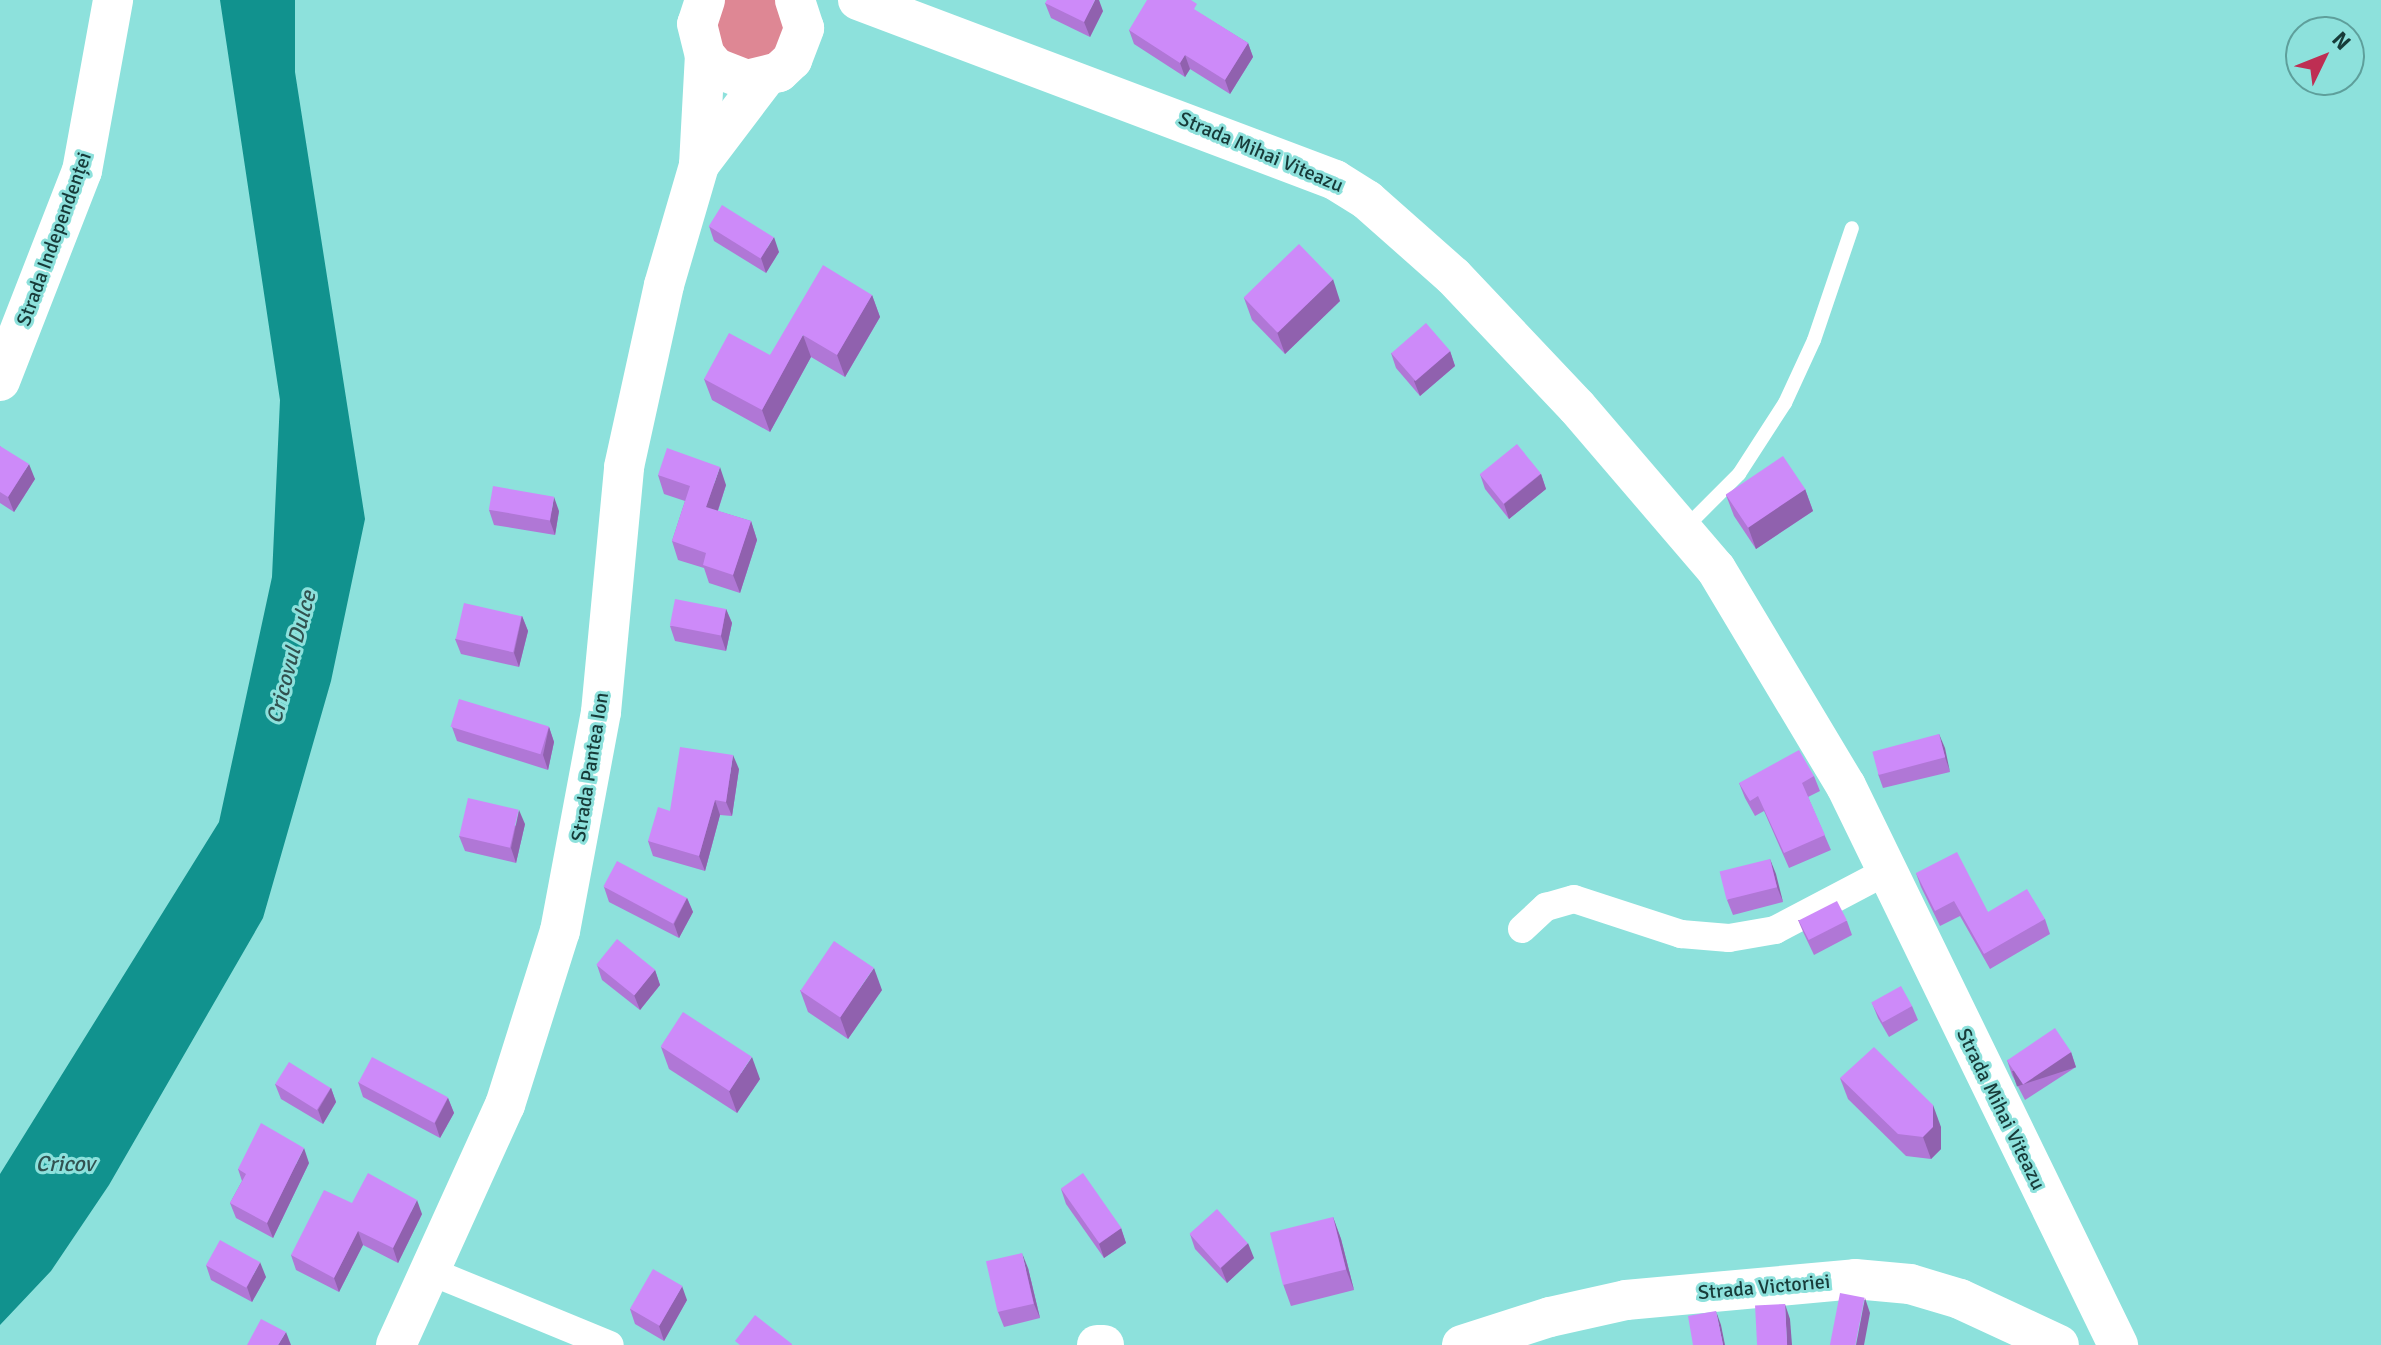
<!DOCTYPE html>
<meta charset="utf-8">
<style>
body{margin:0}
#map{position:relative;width:2381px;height:1345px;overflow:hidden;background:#8de1dc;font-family:Signika,sans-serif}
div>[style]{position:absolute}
.green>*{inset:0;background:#de8794}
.water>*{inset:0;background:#11928e}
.lane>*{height:14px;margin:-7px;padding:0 7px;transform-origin:7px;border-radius:7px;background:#fff}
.street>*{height:28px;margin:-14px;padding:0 14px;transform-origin:14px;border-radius:14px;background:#fff}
.secondary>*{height:40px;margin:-20px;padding:0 20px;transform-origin:20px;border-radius:20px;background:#fff}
.wall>*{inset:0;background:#b077d6}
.shaded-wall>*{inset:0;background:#9061ae;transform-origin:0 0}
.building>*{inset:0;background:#cd8af9;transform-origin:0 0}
span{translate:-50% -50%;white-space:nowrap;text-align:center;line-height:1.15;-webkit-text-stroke:6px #8de1dc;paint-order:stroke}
.street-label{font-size:20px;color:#173b39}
.water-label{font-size:22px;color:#315250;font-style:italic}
.north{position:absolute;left:2285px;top:16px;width:80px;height:80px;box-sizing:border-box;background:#8de1dc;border:2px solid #5e9f9b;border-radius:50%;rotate:47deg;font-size:22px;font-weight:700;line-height:32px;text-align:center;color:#173b39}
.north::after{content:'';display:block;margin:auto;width:28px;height:36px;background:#be2e53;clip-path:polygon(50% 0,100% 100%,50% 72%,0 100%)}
</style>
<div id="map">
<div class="green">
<div style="clip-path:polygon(714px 0,784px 0,788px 5px,779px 58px,726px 63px,708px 12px)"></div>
</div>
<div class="water">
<div style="clip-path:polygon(220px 0,295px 0,295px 72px,365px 519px,331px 681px,263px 918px,109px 1185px,51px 1271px,0 1325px,0 1174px,219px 822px,272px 577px,280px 400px)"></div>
</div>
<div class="lane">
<div style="left:1686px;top:527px;width:75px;rotate:-45deg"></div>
<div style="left:1739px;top:474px;width:85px;rotate:-57.1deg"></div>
<div style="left:1785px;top:403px;width:69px;rotate:-65.3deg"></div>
<div style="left:1814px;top:340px;width:118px;rotate:-71.3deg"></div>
</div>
<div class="street">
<div style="left:1522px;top:929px;width:33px;rotate:-43deg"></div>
<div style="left:1546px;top:907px;width:29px;rotate:-16deg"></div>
<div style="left:1574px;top:899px;width:113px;rotate:18.1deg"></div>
<div style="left:1681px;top:934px;width:48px;rotate:4.8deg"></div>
<div style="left:1729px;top:938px;width:47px;rotate:-9.9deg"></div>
<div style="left:1775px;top:930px;width:127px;rotate:-27.8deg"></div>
<div style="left:432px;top:1272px;width:192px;rotate:22.3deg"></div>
</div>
<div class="secondary">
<div style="left:705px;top:0;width:25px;rotate:108deg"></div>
<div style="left:697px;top:24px;width:32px;rotate:76deg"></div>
<div style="left:705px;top:55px;width:17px;rotate:50deg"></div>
<div style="left:716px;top:68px;width:33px;rotate:21deg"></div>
<div style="left:747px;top:80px;width:33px;rotate:-14deg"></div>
<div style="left:779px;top:72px;width:18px;rotate:-43deg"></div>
<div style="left:792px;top:60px;width:34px;rotate:-69deg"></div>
<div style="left:804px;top:28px;width:29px;rotate:-108deg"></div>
<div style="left:858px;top:0;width:510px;rotate:20.67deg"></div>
<div style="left:1335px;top:180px;width:38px;rotate:32deg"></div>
<div style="left:1367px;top:200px;width:115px;rotate:41.5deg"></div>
<div style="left:1453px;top:276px;width:180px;rotate:46.6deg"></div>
<div style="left:1577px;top:407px;width:213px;rotate:49.4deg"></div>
<div style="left:1716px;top:569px;width:253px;rotate:59.1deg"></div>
<div style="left:1846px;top:786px;width:622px;rotate:64.05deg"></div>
<div style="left:699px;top:165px;width:108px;rotate:-52.9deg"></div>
<div style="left:0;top:381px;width:225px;rotate:-68.7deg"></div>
<div style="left:82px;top:171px;width:174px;rotate:-79.7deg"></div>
<div style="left:396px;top:1345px;width:264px;rotate:-65.6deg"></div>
<div style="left:505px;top:1105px;width:182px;rotate:-72.5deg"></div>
<div style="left:560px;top:931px;width:223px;rotate:-79.4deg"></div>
<div style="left:601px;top:712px;width:246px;rotate:-84.6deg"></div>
<div style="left:624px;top:467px;width:186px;rotate:-77.6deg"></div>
<div style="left:664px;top:285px;width:125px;rotate:-73.7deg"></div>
<div style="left:699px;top:165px;width:110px;rotate:-86.9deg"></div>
<div style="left:1097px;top:1345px;width:7px"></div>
<div style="left:1462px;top:1345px;width:92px;rotate:-17.7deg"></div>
<div style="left:1550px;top:1317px;width:78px;rotate:-12.6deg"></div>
<div style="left:1626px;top:1300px;width:230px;rotate:-5.2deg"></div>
<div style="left:1855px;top:1279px;width:55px;rotate:5.2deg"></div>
<div style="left:1910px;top:1284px;width:52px;rotate:16.7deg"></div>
<div style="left:1960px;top:1299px;width:109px;rotate:24.9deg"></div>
</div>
<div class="wall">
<div style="clip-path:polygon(1045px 3px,1103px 11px,1090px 37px,1051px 18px)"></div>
<div style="clip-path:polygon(1201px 14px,1248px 43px,1253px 57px,1230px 94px,1190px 69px,1185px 77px,1134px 44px,1129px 30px)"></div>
<div style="clip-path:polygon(709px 226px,779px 252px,766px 273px,714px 241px)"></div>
<div style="clip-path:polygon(872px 295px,880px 317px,845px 377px,811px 357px,770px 432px,712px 400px,704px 379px,770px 355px)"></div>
<div style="clip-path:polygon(1244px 298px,1340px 301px,1285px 354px,1252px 320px)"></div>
<div style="clip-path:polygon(1450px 351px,1455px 366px,1420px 396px,1396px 368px,1391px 353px)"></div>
<div style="clip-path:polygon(0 446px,35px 479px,14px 512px,0 503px)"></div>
<div style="clip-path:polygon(1480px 474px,1541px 474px,1546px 489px,1509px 519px,1485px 489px)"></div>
<div style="clip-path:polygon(658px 475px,726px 485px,718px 511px,751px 521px,757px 540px,740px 593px,709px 583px,704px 568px,678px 560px,672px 541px,685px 501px,664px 494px)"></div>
<div style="clip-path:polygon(1805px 489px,1813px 511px,1756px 549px,1734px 516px,1726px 495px)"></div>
<div style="clip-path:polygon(489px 510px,559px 511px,555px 535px,494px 525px)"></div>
<div style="clip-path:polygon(726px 609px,732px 623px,726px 651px,675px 641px,670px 626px)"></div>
<div style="clip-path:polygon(522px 616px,528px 631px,519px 667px,461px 654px,455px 639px)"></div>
<div style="clip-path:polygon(452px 727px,549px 727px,554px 742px,548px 770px,457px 741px)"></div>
<div style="clip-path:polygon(1939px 734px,1950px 772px,1883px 788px,1878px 774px)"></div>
<div style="clip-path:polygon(739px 769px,732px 816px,720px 815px,705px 871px,653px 856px,648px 841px,670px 811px)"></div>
<div style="clip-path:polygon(1814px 776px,1820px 791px,1808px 797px,1831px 850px,1789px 868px,1764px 811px,1755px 816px,1745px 798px,1739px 783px)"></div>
<div style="clip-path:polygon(525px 824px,516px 863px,465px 851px,459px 836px)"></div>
<div style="clip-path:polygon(1770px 859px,1783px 902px,1733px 915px,1727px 900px)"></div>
<div style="clip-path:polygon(1916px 873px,1988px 912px,2045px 919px,2050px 934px,1990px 969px,1960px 916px,1940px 926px,1921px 887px)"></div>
<div style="clip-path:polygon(604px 887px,687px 898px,693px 912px,679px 938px,609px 902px)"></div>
<div style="clip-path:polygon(1798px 920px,1847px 921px,1852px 935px,1814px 955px,1804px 934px)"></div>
<div style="clip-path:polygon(597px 965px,655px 970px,660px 985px,640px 1010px,602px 980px)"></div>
<div style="clip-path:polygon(800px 990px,882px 990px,848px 1039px,808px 1012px)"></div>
<div style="clip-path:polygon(1872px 1003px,1912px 1006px,1918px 1020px,1889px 1037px,1878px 1018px)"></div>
<div style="clip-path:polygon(661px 1047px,760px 1079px,737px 1113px,669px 1069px)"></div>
<div style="clip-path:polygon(2071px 1052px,2076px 1067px,2025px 1100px,2012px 1075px,2007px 1060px)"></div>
<div style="clip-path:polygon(1840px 1078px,1941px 1127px,1941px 1149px,1931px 1159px,1906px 1156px,1848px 1099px)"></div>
<div style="clip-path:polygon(358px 1082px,448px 1098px,454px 1113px,440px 1138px,363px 1097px)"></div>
<div style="clip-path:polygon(275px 1084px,331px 1088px,336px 1102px,323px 1124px,281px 1099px)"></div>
<div style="clip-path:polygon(309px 1163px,273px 1238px,236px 1218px,230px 1203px,242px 1181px,238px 1169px)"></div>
<div style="clip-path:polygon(1061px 1189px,1121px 1228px,1126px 1243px,1104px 1258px,1066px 1204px)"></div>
<div style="clip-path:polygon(352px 1203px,422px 1214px,398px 1263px,363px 1245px,339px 1292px,296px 1270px,291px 1255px)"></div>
<div style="clip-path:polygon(1333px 1217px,1341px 1239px,1354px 1290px,1291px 1306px,1283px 1284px)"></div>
<div style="clip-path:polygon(1190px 1234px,1254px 1258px,1227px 1283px,1195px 1249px)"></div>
<div style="clip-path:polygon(206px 1265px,266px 1277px,252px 1302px,211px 1280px)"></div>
<div style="clip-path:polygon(1028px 1268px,1040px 1318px,1004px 1327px,998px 1312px)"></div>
<div style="clip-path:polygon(687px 1300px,664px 1341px,635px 1324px,630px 1309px)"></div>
</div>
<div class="shaded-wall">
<div style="clip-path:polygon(1095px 0,1099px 0,1103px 11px,1090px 37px,1084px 22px)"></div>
<div style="clip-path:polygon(1248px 43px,1253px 57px,1230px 94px,1225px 80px)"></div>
<div style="clip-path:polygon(1185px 55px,1190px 69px,1185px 77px,1180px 63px)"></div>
<div style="clip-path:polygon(774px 237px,779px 252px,766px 273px,761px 258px)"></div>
<div style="clip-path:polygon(1333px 279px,1340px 301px,1285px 354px,1277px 332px)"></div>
<div style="clip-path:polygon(872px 295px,880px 317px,845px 377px,837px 355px)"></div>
<div style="clip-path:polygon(803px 335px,811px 357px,770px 432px,762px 410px)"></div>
<div style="clip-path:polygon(1450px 351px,1455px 366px,1420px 396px,1414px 381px)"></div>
<div style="clip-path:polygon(29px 464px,35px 479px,14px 512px,8px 497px)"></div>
<div style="clip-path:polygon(720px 467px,726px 485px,713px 525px,706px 507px)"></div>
<div style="clip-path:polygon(1541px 474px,1546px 489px,1509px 519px,1504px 504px)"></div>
<div style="clip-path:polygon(1805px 489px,1813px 511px,1756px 549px,1748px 527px)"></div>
<div style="clip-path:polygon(554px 497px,559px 511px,555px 535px,550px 521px)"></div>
<div style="clip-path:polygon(751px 521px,757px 540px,740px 593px,733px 575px)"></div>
<div style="clip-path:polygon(726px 609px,732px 623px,726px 651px,721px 636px)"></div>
<div style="clip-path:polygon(522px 616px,528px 631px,519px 667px,514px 653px)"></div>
<div style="clip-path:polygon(549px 727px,554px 742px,548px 770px,543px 755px)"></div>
<div style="clip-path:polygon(1939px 734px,1945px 748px,1950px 772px,1945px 757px)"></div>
<div style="clip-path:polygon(733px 755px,739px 769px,732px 816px,726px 802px)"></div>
<div style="clip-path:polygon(715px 800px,720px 815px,705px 871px,699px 856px)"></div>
<div style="clip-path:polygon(519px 810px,525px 824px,516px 863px,511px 848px)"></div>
<div style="clip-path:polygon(1770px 859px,1776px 874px,1783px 902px,1777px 887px)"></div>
<div style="clip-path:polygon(687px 898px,693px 912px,679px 938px,674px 924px)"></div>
<div style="clip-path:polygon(874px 968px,882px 990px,848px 1039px,840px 1017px)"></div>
<div style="clip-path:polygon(655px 970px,660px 985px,640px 1010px,634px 995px)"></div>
<div style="left:2071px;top:1052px;width:16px;height:62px;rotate:72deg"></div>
<div style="clip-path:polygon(752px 1057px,760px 1079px,737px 1113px,729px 1091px)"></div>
<div style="clip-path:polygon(331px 1088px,336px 1102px,323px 1124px,318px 1110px)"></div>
<div style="clip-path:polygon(448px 1098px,454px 1113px,440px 1138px,435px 1123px)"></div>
<div style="clip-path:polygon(1933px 1105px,1941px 1127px,1941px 1149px,1931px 1159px,1923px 1137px)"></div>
<div style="clip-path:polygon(304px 1148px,309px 1163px,273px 1238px,267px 1223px)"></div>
<div style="clip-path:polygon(417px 1200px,422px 1214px,398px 1263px,393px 1248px)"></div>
<div style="clip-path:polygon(1333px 1217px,1341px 1239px,1354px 1290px,1346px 1269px)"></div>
<div style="clip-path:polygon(1121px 1228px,1126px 1243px,1104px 1258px,1099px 1244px)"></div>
<div style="clip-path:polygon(358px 1231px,363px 1245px,339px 1292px,334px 1278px)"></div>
<div style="clip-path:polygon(1248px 1243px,1254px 1258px,1227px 1283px,1221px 1268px)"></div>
<div style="clip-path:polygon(1022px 1253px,1028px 1268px,1040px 1318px,1034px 1304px)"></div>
<div style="clip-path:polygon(260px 1262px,266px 1277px,252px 1302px,247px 1287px)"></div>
<div style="clip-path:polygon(682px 1286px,687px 1300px,664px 1341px,659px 1326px)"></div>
<div style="clip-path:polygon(1865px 1298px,1870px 1313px,1864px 1345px,1856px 1345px)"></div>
<div style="clip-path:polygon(1785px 1304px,1790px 1319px,1792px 1345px,1787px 1345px)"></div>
<div style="clip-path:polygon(1716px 1311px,1721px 1325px,1725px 1345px,1723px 1345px)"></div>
<div style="clip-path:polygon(286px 1332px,291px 1345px,278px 1345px)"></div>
</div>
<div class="building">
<div style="clip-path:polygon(1047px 0,1095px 0,1084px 22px,1045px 3px)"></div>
<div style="clip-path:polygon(1147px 0,1191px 0,1197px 4px,1194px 9px,1248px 43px,1225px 80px,1185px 55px,1180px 63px,1129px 30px)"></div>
<div style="left:722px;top:205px;width:61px;height:25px;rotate:32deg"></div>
<div style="left:1299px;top:244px;width:49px;height:77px;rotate:46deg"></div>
<div style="clip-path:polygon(823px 265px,872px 295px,837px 355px,803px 335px,762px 410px,704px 379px,729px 333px,770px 355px)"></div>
<div style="left:1426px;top:323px;width:37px;height:46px;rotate:49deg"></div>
<div style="left:1517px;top:444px;width:38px;height:48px;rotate:51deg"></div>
<div style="clip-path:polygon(0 446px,29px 464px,8px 497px,0 492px)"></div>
<div style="clip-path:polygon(667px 448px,720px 467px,706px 507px,751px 521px,733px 575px,703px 565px,706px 553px,672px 541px,690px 486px,658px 475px)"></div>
<div style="left:1783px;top:456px;width:40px;height:69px;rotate:56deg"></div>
<div style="left:493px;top:486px;width:62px;height:24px;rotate:10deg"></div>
<div style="left:675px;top:599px;width:52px;height:27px;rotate:11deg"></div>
<div style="left:464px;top:603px;width:59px;height:37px;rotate:13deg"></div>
<div style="left:459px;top:699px;width:94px;height:29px;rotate:17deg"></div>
<div style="left:1939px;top:734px;width:24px;height:69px;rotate:75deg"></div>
<div style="clip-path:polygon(680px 747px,733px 755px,726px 802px,715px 800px,699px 856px,648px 841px,658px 807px,670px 811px)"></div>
<div style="clip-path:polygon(1799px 750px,1814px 776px,1802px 783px,1825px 835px,1784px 853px,1758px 796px,1750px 801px,1739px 783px)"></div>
<div style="left:468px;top:798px;width:52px;height:39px;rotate:13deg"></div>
<div style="clip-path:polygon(1957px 852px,1988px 912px,2027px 889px,2045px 919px,1984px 954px,1954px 901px,1935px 911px,1916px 873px)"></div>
<div style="left:1770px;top:859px;width:29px;height:52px;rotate:76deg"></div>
<div style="left:617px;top:861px;width:79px;height:29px;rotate:28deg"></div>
<div style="left:1837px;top:901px;width:22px;height:43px;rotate:63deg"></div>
<div style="left:617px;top:939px;width:49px;height:33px;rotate:39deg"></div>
<div style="left:834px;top:941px;width:48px;height:60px;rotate:34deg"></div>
<div style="left:1901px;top:986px;width:23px;height:34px;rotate:61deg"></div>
<div style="left:683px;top:1012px;width:82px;height:41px;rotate:33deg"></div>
<div style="left:2055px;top:1028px;width:29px;height:58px;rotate:56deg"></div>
<div style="clip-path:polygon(1874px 1047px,1933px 1105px,1933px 1127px,1923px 1137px,1898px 1134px,1840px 1078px)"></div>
<div style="left:372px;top:1057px;width:86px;height:29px;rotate:28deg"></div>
<div style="left:289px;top:1062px;width:49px;height:26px;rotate:32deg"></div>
<div style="clip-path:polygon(261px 1123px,304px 1148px,267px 1223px,230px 1203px,246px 1174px,238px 1169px)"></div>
<div style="clip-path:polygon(368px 1173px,417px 1200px,393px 1248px,358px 1231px,334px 1278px,291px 1255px,324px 1190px,352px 1203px)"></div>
<div style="left:1083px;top:1173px;width:67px;height:27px;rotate:55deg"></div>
<div style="left:1217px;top:1209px;width:46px;height:37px;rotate:48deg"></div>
<div style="left:1333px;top:1217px;width:54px;height:65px;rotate:76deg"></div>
<div style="left:220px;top:1240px;width:46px;height:29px;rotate:29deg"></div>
<div style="left:1022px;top:1253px;width:52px;height:37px;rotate:77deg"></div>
<div style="left:653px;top:1269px;width:34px;height:46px;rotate:30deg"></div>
<div style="left:1840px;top:1293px;width:25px;height:53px;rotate:11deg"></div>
<div style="left:1785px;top:1304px;width:41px;height:30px;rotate:87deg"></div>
<div style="clip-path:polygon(1716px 1311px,1723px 1345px,1693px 1345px,1688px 1316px)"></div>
<div style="clip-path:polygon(755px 1315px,792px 1344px,792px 1345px,740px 1345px,735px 1341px)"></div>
<div style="clip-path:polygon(261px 1319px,286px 1332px,278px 1345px,247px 1345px)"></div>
</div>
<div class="street-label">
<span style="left:1261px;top:152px;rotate:23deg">Strada Mihai Viteazu</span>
<span style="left:54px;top:239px;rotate:-70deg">Strada Independenței</span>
<span style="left:590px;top:767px;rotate:-81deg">Strada Pantea Ion</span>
<span style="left:2001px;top:1109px;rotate:64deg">Strada Mihai Viteazu</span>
<span style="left:1764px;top:1287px;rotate:-5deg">Strada Victoriei</span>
</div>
<div class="water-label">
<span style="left:291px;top:657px;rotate:-75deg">Cricovul Dulce</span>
<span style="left:65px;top:1164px">Cricov</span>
</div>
<div class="north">N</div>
</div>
